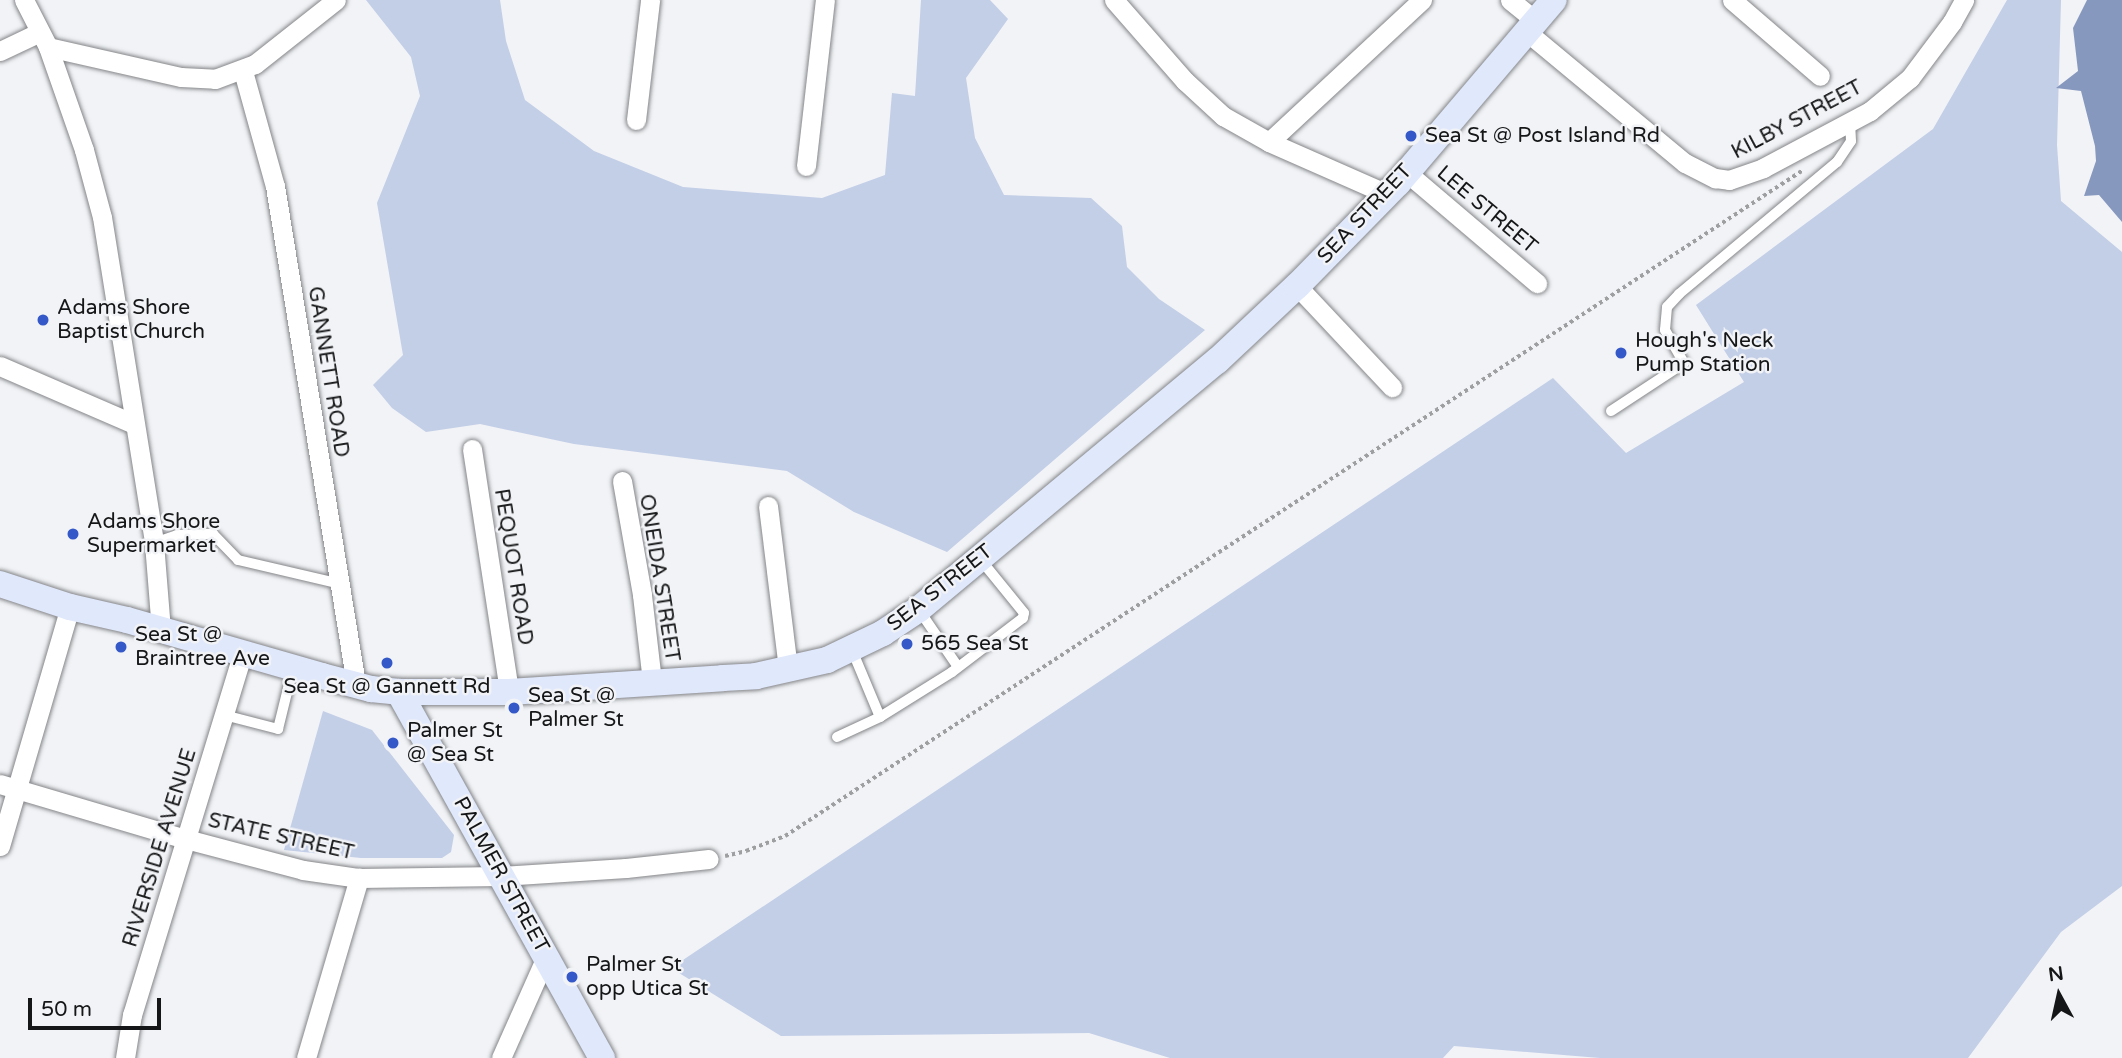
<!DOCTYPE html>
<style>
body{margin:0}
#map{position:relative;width:2122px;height:1058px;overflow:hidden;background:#f1f3f6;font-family:"Varela Round",sans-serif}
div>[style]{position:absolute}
.green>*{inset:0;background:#c3cee7}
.water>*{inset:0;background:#8798bf}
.path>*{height:3.5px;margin-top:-1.75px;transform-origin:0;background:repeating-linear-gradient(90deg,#9d9fa1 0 3.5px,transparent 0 7px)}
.roads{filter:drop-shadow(0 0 2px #848588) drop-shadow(0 0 2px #848588)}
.lane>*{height:10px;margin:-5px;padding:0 5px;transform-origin:5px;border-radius:5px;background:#fff}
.street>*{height:19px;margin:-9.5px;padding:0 9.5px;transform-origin:9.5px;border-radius:9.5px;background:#fff}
.secondary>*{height:26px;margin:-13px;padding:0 13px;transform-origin:13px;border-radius:13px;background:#e0e8fc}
.dots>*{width:19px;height:19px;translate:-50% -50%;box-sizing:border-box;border:4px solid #f1f3f6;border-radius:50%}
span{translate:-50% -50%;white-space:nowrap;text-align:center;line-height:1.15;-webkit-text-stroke:5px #f1f3f6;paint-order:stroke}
.street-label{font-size:21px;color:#151617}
.poi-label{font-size:21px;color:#151617}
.left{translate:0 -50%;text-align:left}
.north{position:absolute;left:2024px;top:960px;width:70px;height:70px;-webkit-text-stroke:5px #f1f3f6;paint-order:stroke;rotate:352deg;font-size:19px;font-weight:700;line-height:28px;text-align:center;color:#151617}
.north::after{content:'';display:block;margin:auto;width:24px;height:32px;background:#151617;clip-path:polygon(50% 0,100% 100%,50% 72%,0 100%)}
.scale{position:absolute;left:28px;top:998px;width:133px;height:32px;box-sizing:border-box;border:4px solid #151617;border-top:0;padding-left:9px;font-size:21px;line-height:24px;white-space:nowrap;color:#151617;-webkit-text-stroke:5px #f1f3f6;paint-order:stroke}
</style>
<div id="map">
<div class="green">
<div style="clip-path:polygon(366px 0,500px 0,506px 41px,525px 100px,594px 151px,683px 187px,822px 198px,885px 175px,892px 93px,915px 96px,921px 0,990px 0,1008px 19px,966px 78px,975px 138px,1004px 195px,1091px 198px,1122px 226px,1127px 267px,1159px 299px,1205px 330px,947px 552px,854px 512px,787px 471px,574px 444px,480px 424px,426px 432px,392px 408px,373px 385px,403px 355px,377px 203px,420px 96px,411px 57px)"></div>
<div style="clip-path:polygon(2007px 0,2061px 0,2057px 145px,2061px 201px,2122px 252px,2122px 886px,2061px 932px,1968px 1058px,1600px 1058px,1454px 1046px,1443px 1058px,1170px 1058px,1089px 1033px,781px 1036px,671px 968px,1553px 378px,1626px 453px,1744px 382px,1696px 305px,1933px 129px)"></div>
<div style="clip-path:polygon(323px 711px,372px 730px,454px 835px,451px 852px,442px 858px,361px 858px,284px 850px)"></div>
</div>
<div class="water">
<div style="clip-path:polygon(2087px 0,2122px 0,2122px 222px,2099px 195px,2084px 196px,2096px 161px,2095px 146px,2081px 91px,2056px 88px,2078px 71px,2073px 28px)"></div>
</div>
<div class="path">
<div style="left:725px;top:856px;width:22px;rotate:-13deg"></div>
<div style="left:746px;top:851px;width:42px;rotate:-21deg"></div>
<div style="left:785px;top:836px;width:1217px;rotate:-33.19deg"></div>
</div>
<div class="roads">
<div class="lane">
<div style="left:1611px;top:411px;width:87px;rotate:-33.3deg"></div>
<div style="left:1684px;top:363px;width:38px;rotate:-120deg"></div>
<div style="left:1665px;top:330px;width:23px;rotate:-85deg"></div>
<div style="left:1667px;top:307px;width:18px;rotate:-47deg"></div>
<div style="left:1679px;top:294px;width:206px;rotate:-39.9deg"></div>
<div style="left:1837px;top:162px;width:25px;rotate:-56deg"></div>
<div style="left:1851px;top:141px;width:18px;rotate:-93deg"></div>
<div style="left:154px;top:543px;width:24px;rotate:-19deg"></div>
<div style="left:177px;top:535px;width:36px;rotate:-2deg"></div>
<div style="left:213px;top:534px;width:36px;rotate:46deg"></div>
<div style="left:238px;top:560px;width:105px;rotate:13.2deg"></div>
<div style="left:919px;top:610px;width:69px;rotate:55.6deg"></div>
<div style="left:224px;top:715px;width:56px;rotate:14.5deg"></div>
<div style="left:278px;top:729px;width:63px;rotate:-76.2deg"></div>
<div style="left:880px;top:717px;width:85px;rotate:-32deg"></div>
<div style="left:952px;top:672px;width:89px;rotate:-37.3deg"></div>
<div style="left:1023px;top:618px;width:5px;rotate:-79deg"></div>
<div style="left:1024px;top:613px;width:68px;rotate:-129.1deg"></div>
<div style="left:837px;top:737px;width:47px;rotate:-24.9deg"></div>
<div style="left:880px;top:717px;width:73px;rotate:-112.7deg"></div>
</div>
<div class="street">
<div style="left:24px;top:0;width:53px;rotate:62.9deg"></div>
<div style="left:48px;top:47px;width:109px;rotate:70.7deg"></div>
<div style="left:84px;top:150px;width:69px;rotate:75deg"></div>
<div style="left:102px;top:217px;width:330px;rotate:80.9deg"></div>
<div style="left:154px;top:543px;width:87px;rotate:85.4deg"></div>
<div style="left:1114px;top:0;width:108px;rotate:48.8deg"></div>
<div style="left:1185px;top:81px;width:52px;rotate:42.6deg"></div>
<div style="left:1223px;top:116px;width:53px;rotate:29.5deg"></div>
<div style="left:1269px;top:142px;width:129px;rotate:23.8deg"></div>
<div style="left:1510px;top:0;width:33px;rotate:39deg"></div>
<div style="left:1732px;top:0;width:116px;rotate:40.8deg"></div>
<div style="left:1527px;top:32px;width:205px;rotate:39.7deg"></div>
<div style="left:1685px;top:163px;width:34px;rotate:27deg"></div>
<div style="left:1715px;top:178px;width:14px;rotate:8deg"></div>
<div style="left:1729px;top:180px;width:36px;rotate:-19deg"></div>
<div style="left:1763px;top:168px;width:121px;rotate:-28deg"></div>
<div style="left:1870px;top:111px;width:52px;rotate:-39.5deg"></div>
<div style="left:1910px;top:78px;width:70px;rotate:-53.1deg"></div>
<div style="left:1952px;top:22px;width:25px;rotate:-61deg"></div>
<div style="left:48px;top:47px;width:136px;rotate:12.7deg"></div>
<div style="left:181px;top:77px;width:34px;rotate:3deg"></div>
<div style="left:215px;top:79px;width:43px;rotate:-20.6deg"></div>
<div style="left:255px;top:64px;width:103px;rotate:-38.3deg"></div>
<div style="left:0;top:51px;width:44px;rotate:-25.4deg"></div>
<div style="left:243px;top:71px;width:119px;rotate:74.5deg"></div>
<div style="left:275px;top:186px;width:505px;rotate:80.76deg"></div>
<div style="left:636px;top:120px;width:121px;rotate:-83.3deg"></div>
<div style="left:1269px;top:142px;width:209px;rotate:-42.9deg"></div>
<div style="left:806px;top:166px;width:167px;rotate:-83.5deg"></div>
<div style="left:1406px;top:172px;width:172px;rotate:40.3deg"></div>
<div style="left:1297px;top:286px;width:139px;rotate:46.8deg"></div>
<div style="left:0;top:366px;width:146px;rotate:23.4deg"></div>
<div style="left:472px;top:449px;width:246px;rotate:81.3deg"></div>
<div style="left:622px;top:481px;width:116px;rotate:80deg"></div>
<div style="left:642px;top:595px;width:88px;rotate:83.4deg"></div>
<div style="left:768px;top:506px;width:164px;rotate:83deg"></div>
<div style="left:0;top:784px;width:194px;rotate:16.5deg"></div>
<div style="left:186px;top:839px;width:121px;rotate:14.8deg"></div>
<div style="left:303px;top:870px;width:57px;rotate:8.1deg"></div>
<div style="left:359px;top:878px;width:142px;rotate:-0.8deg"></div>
<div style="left:501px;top:876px;width:125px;rotate:-3.7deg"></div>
<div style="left:626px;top:868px;width:83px;rotate:-6.2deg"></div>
<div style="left:0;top:846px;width:249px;rotate:-73.7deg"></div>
<div style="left:125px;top:1058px;width:44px;rotate:-80.8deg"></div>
<div style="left:132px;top:1015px;width:379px;rotate:-73deg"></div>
<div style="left:306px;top:1058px;width:188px;rotate:-73.6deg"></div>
<div style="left:501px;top:1058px;width:111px;rotate:-66deg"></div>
</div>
<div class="secondary">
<div style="left:0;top:584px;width:74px;rotate:18.2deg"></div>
<div style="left:70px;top:607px;width:58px;rotate:12.8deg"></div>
<div style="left:127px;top:620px;width:203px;rotate:16deg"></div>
<div style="left:322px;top:676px;width:51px;rotate:14.9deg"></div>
<div style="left:371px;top:689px;width:28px;rotate:6deg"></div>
<div style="left:399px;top:692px;width:110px"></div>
<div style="left:509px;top:692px;width:214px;rotate:-3.7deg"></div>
<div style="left:723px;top:678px;width:33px;rotate:-3deg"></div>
<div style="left:756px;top:676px;width:73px;rotate:-12.7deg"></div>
<div style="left:827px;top:660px;width:62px;rotate:-25.7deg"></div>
<div style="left:883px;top:633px;width:43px;rotate:-33.7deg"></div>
<div style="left:919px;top:609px;width:388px;rotate:-39.8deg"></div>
<div style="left:1217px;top:361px;width:110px;rotate:-43.2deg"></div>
<div style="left:1297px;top:286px;width:144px;rotate:-45.6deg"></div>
<div style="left:1398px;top:183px;width:240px;rotate:-49.6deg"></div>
<div style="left:399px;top:692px;width:419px;rotate:61deg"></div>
</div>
</div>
<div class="dots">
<div style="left:1411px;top:136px;background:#3558c8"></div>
<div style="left:43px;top:320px;background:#3558c8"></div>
<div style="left:1621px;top:353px;background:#3558c8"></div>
<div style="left:73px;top:534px;background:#3558c8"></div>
<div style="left:907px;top:644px;background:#3558c8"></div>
<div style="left:121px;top:647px;background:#3558c8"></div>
<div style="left:387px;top:663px;background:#3558c8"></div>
<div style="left:514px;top:708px;background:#3558c8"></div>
<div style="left:393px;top:743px;background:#3558c8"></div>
<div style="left:572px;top:977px;background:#3558c8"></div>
</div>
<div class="street-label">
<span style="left:1797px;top:120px;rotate:-28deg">KILBY STREET</span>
<span style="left:1487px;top:210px;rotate:40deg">LEE STREET</span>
<span style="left:1365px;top:214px;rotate:-47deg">SEA STREET</span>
<span style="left:328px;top:372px;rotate:81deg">GANNETT ROAD</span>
<span style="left:513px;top:567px;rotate:81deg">PEQUOT ROAD</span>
<span style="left:659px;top:578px;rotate:81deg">ONEIDA STREET</span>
<span style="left:940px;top:588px;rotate:-38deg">SEA STREET</span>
<span style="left:281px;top:837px;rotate:13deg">STATE STREET</span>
<span style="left:160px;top:848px;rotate:-73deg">RIVERSIDE AVENUE</span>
<span style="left:501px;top:875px;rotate:61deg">PALMER STREET</span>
</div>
<div class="poi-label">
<span class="left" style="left:1425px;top:136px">Sea St @ Post Island Rd</span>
<span class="left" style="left:57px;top:320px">Adams Shore<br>Baptist Church</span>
<span class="left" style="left:1635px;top:353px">Hough's Neck<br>Pump Station</span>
<span class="left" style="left:87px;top:534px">Adams Shore<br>Supermarket</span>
<span class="left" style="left:135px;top:647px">Sea St @<br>Braintree Ave</span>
<span class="left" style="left:921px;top:644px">565 Sea St</span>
<span style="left:387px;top:687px">Sea St @ Gannett Rd</span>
<span class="left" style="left:528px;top:708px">Sea St @<br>Palmer St</span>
<span class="left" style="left:407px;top:743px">Palmer St<br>@ Sea St</span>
<span class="left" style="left:586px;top:977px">Palmer St<br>opp Utica St</span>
</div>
<div class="north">N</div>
<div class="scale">50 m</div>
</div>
